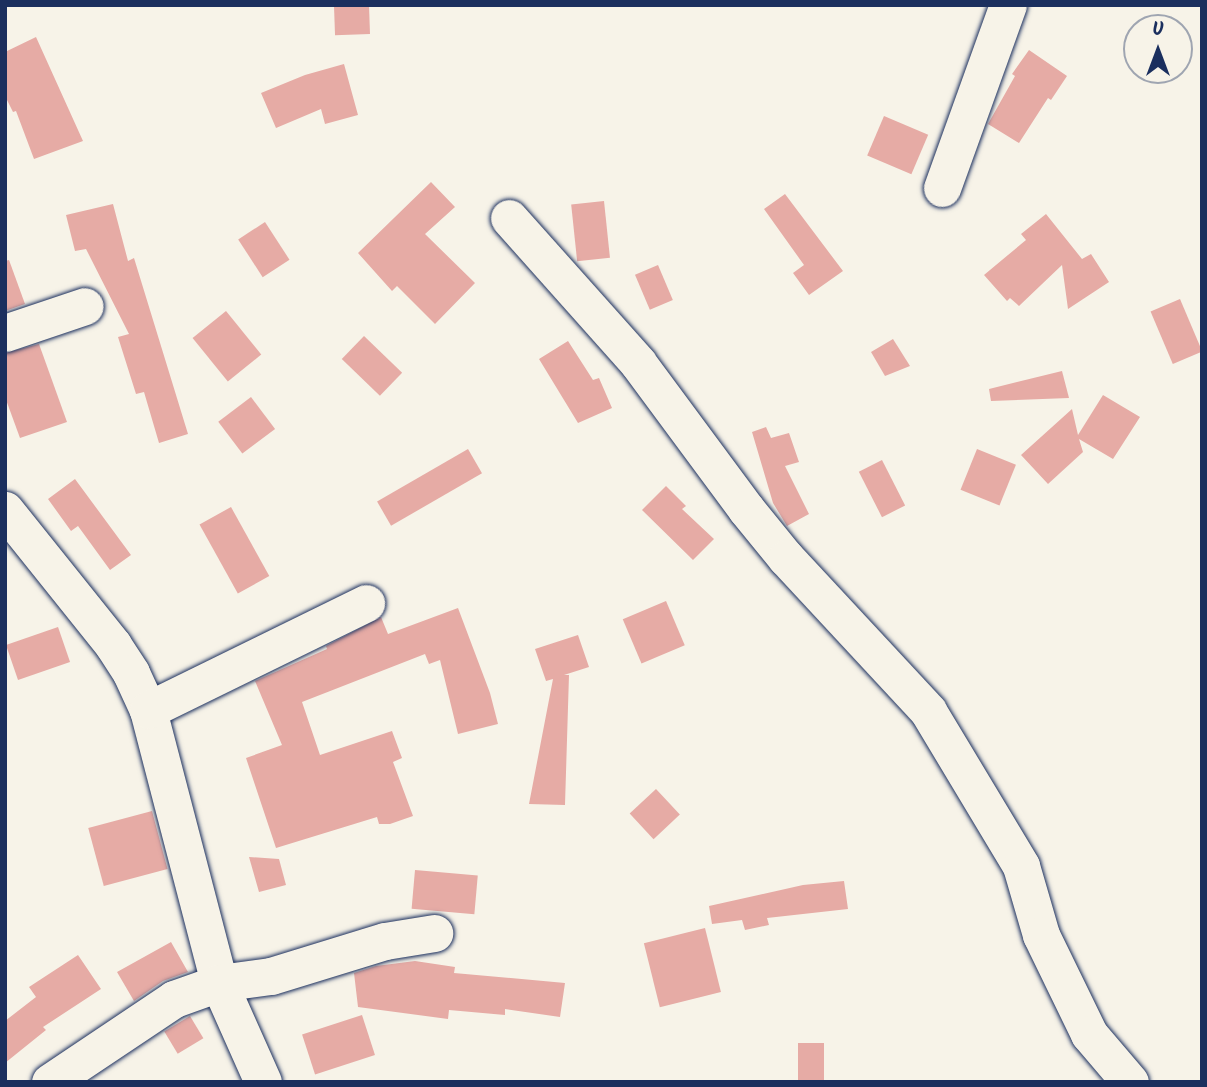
<!DOCTYPE html>
<style>
body{margin:0}
#map{position:relative;width:1207px;height:1087px;overflow:hidden;background:#f7f3e8;font-family:Kalam,sans-serif}
div>[style]{position:absolute}
.building>*{inset:0;background:#e6aba5;transform-origin:0 0}
.roads{filter:drop-shadow(0 0 2px #1b2f5e) drop-shadow(0 0 2px #1b2f5e)}
.minor>*{height:37px;margin:-18.5px;padding:0 18.5px;transform-origin:18.5px;border-radius:18.5px;background:#f7f3e8}
span{translate:-50% -50%;white-space:nowrap;text-align:center;line-height:1.15;-webkit-text-stroke:7px #f7f3e8;paint-order:stroke}
.frame{position:absolute;inset:0;border:7px solid #1b2f5e;pointer-events:none}
.north{position:absolute;left:1123px;top:14px;width:70px;height:70px;box-sizing:border-box;background:#f7f3e8;border:2px solid #9fa5b1;border-radius:50%;rotate:0deg;font-size:19px;font-weight:700;line-height:28px;text-align:center;color:#1b2f5e}
.north::after{content:'';display:block;margin:auto;width:24px;height:32px;background:#1b2f5e;clip-path:polygon(50% 0,100% 100%,50% 72%,0 100%)}
</style>
<div id="map">
<div class="building">
<div style="left:369px;top:5px;width:29px;height:35px;rotate:88deg"></div>
<div style="clip-path:polygon(36px 37px,83px 141px,34px 159px,16px 111px,13px 112px,5px 96px,5px 52px)"></div>
<div style="clip-path:polygon(1029px 50px,1067px 76px,1051px 100px,1048px 98px,1019px 143px,988px 124px,1015px 76px,1012px 74px)"></div>
<div style="clip-path:polygon(344px 64px,358px 115px,325px 124px,321px 109px,276px 128px,261px 93px,305px 75px)"></div>
<div style="left:884px;top:116px;width:48px;height:43px;rotate:23deg"></div>
<div style="clip-path:polygon(431px 182px,455px 207px,425px 234px,475px 283px,435px 324px,397px 286px,392px 291px,358px 253px)"></div>
<div style="clip-path:polygon(785px 194px,843px 271px,809px 295px,793px 273px,804px 265px,764px 209px)"></div>
<div style="left:604px;top:201px;width:57px;height:33px;rotate:84deg"></div>
<div style="clip-path:polygon(113px 204px,128px 261px,134px 258px,188px 434px,159px 443px,144px 392px,136px 394px,118px 337px,129px 334px,86px 249px,75px 251px,66px 215px)"></div>
<div style="clip-path:polygon(1046px 214px,1082px 259px,1091px 254px,1109px 282px,1068px 309px,1062px 265px,1019px 306px,1010px 298px,1007px 301px,984px 275px,1026px 240px,1021px 234px)"></div>
<div style="left:265px;top:222px;width:45px;height:32px;rotate:57deg"></div>
<div style="clip-path:polygon(9px 260px,25px 304px,5px 311px,5px 261px)"></div>
<div style="left:658px;top:265px;width:38px;height:25px;rotate:67deg"></div>
<div style="left:1180px;top:299px;width:57px;height:32px;rotate:67deg"></div>
<div style="left:226px;top:311px;width:56px;height:43px;rotate:51deg"></div>
<div style="left:364px;top:336px;width:53px;height:32px;rotate:44deg"></div>
<div style="clip-path:polygon(893px 339px,910px 366px,885px 376px,871px 352px)"></div>
<div style="clip-path:polygon(568px 341px,593px 380px,599px 378px,612px 408px,578px 423px,539px 359px)"></div>
<div style="clip-path:polygon(39px 344px,67px 422px,20px 438px,5px 397px,5px 353px)"></div>
<div style="clip-path:polygon(1062px 371px,1069px 398px,991px 401px,989px 389px)"></div>
<div style="clip-path:polygon(1103px 395px,1140px 417px,1113px 459px,1079px 439px,1083px 452px,1048px 484px,1021px 455px,1072px 409px,1078px 435px)"></div>
<div style="left:251px;top:397px;width:40px;height:41px;rotate:53deg"></div>
<div style="clip-path:polygon(766px 427px,771px 438px,789px 433px,799px 462px,785px 466px,809px 514px,787px 526px,773px 503px,752px 432px)"></div>
<div style="left:468px;top:449px;width:28px;height:105px;rotate:60deg"></div>
<div style="left:977px;top:449px;width:42px;height:44px;rotate:22deg"></div>
<div style="left:882px;top:460px;width:51px;height:26px;rotate:63deg"></div>
<div style="clip-path:polygon(75px 479px,131px 555px,110px 570px,78px 526px,71px 531px,48px 499px)"></div>
<div style="clip-path:polygon(666px 486px,686px 506px,682px 509px,714px 539px,693px 560px,642px 510px)"></div>
<div style="left:231px;top:507px;width:79px;height:36px;rotate:61deg"></div>
<div style="left:666px;top:601px;width:48px;height:47px;rotate:67deg"></div>
<div style="clip-path:polygon(458px 608px,490px 693px,498px 724px,458px 734px,440px 660px,429px 664px,425px 654px,302px 702px,320px 755px,392px 731px,402px 758px,393px 762px,413px 816px,390px 824px,379px 824px,377px 817px,276px 848px,246px 758px,282px 745px,255px 681px,327px 649px,326px 646px,381px 617px,388px 634px)"></div>
<div style="left:58px;top:627px;width:37px;height:55px;rotate:71deg"></div>
<div style="clip-path:polygon(578px 635px,589px 667px,564px 675px,569px 675px,565px 805px,529px 804px,553px 679px,546px 681px,535px 649px)"></div>
<div style="left:656px;top:789px;width:35px;height:36px;rotate:47deg"></div>
<div style="left:152px;top:811px;width:60px;height:66px;rotate:75deg"></div>
<div style="clip-path:polygon(249px 857px,279px 859px,286px 885px,259px 892px)"></div>
<div style="left:415px;top:870px;width:63px;height:39px;rotate:5deg"></div>
<div style="clip-path:polygon(844px 881px,848px 909px,767px 918px,769px 925px,745px 930px,742px 920px,712px 924px,709px 906px,803px 885px)"></div>
<div style="left:705px;top:928px;width:66px;height:63px;rotate:76deg"></div>
<div style="clip-path:polygon(171px 942px,188px 972px,163px 981px,134px 1001px,117px 972px)"></div>
<div style="clip-path:polygon(78px 955px,101px 989px,43px 1027px,46px 1030px,5px 1063px,5px 1021px,36px 997px,29px 987px)"></div>
<div style="clip-path:polygon(415px 961px,455px 967px,454px 973px,565px 983px,560px 1017px,505px 1009px,505px 1015px,449px 1010px,448px 1019px,358px 1007px,354px 973px,376px 966px)"></div>
<div style="left:362px;top:1015px;width:42px;height:63px;rotate:72deg"></div>
<div style="left:190px;top:1016px;width:26px;height:30px;rotate:59deg"></div>
<div style="left:798px;top:1043px;width:26px;height:39px"></div>
</div>
<div class="roads">
<div class="minor">
<div style="left:942px;top:188px;width:195px;rotate:-70.2deg"></div>
<div style="left:509px;top:218px;width:194px;rotate:48.3deg"></div>
<div style="left:638px;top:363px;width:182px;rotate:53.5deg"></div>
<div style="left:746px;top:509px;width:63px;rotate:50.8deg"></div>
<div style="left:786px;top:558px;width:209px;rotate:47.1deg"></div>
<div style="left:928px;top:711px;width:181px;rotate:59deg"></div>
<div style="left:1021px;top:866px;width:72px;rotate:73.8deg"></div>
<div style="left:1041px;top:935px;width:110px;rotate:64.1deg"></div>
<div style="left:1089px;top:1034px;width:63px;rotate:49.5deg"></div>
<div style="left:5px;top:333px;width:84px;rotate:-18.6deg"></div>
<div style="left:5px;top:510px;width:173px;rotate:51.3deg"></div>
<div style="left:113px;top:645px;width:33px;rotate:57deg"></div>
<div style="left:131px;top:673px;width:41px;rotate:65.3deg"></div>
<div style="left:148px;top:710px;width:282px;rotate:75.4deg"></div>
<div style="left:219px;top:983px;width:108px;rotate:66deg"></div>
<div style="left:148px;top:710px;width:243px;rotate:-26.1deg"></div>
<div style="left:50px;top:1082px;width:149px;rotate:-33.8deg"></div>
<div style="left:174px;top:999px;width:48px;rotate:-19.6deg"></div>
<div style="left:219px;top:983px;width:52px;rotate:-7.7deg"></div>
<div style="left:271px;top:976px;width:119px;rotate:-17.1deg"></div>
<div style="left:385px;top:941px;width:50px;rotate:-9.3deg"></div>
</div>
</div>
<div class="frame"></div>
<div class="north">U</div>
</div>
